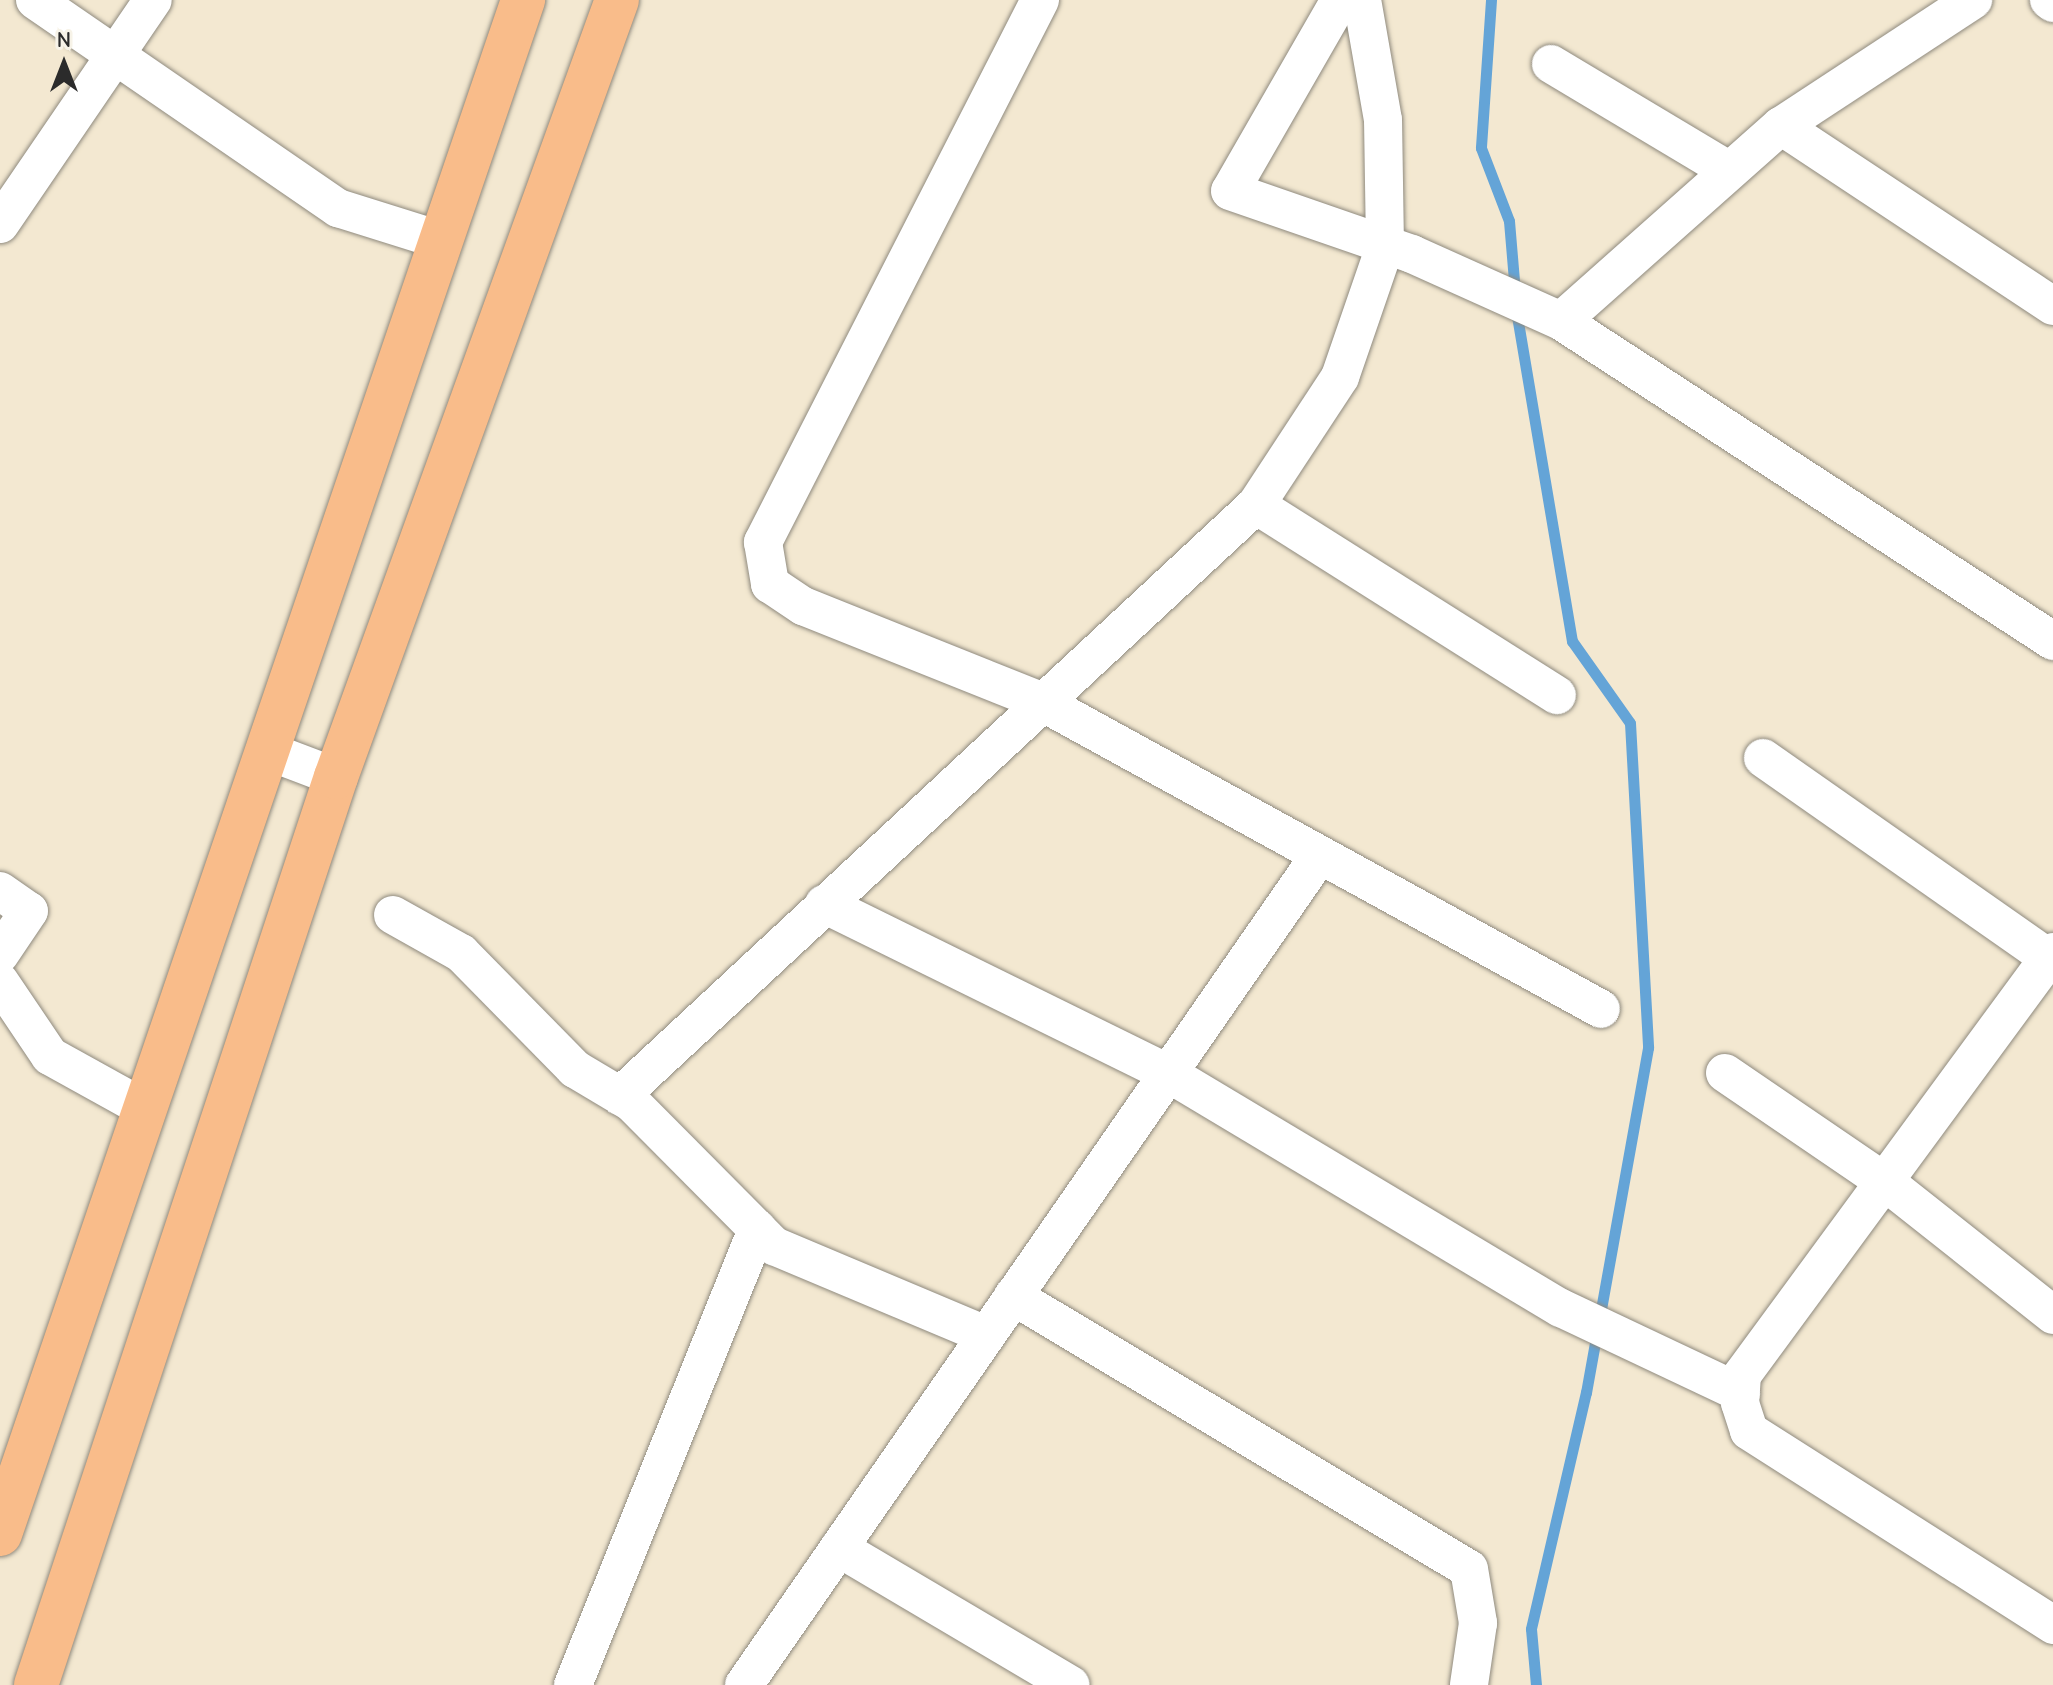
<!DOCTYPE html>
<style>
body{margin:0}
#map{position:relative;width:2053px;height:1685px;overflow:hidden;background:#f3e8d1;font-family:"Comic Neue",sans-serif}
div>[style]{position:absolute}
.stream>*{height:11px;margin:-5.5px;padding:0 5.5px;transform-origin:5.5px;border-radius:5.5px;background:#64a4d7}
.roads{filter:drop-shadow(0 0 2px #8f8a7e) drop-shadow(0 0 2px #8f8a7e)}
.minor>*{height:38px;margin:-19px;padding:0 19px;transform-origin:19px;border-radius:19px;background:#fff}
.highway>*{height:44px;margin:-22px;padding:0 22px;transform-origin:22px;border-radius:22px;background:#f9bc8a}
span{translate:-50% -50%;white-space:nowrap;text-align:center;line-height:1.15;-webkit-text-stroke:8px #f7f3e8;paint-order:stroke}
.north{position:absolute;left:24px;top:24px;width:80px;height:80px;-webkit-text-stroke:6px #f7f3e8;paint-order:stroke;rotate:0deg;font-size:22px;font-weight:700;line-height:32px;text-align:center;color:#2b2b2b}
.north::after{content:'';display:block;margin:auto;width:28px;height:36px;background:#2b2b2b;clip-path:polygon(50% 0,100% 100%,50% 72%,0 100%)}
</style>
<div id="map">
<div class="stream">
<div style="left:1491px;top:0;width:148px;rotate:93.9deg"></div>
<div style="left:1481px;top:148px;width:78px;rotate:69deg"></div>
<div style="left:1509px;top:221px;width:72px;rotate:85.2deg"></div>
<div style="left:1516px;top:310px;width:336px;rotate:80.4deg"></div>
<div style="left:1572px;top:641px;width:100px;rotate:54.7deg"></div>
<div style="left:1630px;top:723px;width:325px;rotate:86.8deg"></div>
<div style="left:1648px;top:1048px;width:350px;rotate:100.2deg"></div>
<div style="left:1586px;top:1392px;width:243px;rotate:103.1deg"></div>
<div style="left:1531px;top:1629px;width:56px;rotate:84.9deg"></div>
</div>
<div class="roads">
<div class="minor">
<div style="left:35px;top:0;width:368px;rotate:34.5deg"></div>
<div style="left:338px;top:208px;width:104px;rotate:17.4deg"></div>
<div style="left:1040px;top:0;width:609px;rotate:117.07deg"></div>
<div style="left:763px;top:542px;width:43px;rotate:80.5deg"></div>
<div style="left:770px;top:584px;width:40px;rotate:34deg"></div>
<div style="left:803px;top:606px;width:253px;rotate:21.8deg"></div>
<div style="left:1038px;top:700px;width:642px;rotate:28.76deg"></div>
<div style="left:1340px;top:0;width:220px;rotate:119.9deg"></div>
<div style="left:1230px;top:191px;width:193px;rotate:19.1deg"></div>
<div style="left:1412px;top:254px;width:163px;rotate:24.2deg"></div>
<div style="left:1561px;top:321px;width:587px;rotate:33.04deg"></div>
<div style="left:2049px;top:0;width:5px;rotate:37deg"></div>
<div style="left:1551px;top:64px;width:206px;rotate:30.9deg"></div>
<div style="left:1781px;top:126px;width:326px;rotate:33.5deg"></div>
<div style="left:0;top:224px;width:271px;rotate:-55.7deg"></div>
<div style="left:1561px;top:321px;width:294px;rotate:-41.6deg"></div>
<div style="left:1781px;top:126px;width:230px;rotate:-33.3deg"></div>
<div style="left:1256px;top:505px;width:356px;rotate:32.3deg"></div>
<div style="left:265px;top:750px;width:76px;rotate:20.8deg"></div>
<div style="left:1763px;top:758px;width:354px;rotate:35deg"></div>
<div style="left:0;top:891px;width:35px;rotate:35deg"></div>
<div style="left:29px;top:911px;width:52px;rotate:124deg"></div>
<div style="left:824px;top:904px;width:381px;rotate:26.2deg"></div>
<div style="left:1166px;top:1072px;width:460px;rotate:30.9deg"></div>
<div style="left:1561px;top:1308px;width:199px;rotate:25.3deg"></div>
<div style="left:393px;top:915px;width:78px;rotate:29.2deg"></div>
<div style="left:461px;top:953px;width:163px;rotate:45.5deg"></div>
<div style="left:575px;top:1069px;width:66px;rotate:30.8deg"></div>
<div style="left:632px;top:1103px;width:202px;rotate:45.2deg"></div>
<div style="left:774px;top:1246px;width:230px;rotate:22.8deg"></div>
<div style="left:2053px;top:952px;width:525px;rotate:126.32deg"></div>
<div style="left:1742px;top:1375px;width:28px;rotate:94deg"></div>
<div style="left:1740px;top:1403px;width:29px;rotate:72deg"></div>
<div style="left:1749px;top:1431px;width:361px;rotate:32.5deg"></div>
<div style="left:0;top:982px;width:89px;rotate:56deg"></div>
<div style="left:50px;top:1056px;width:107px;rotate:29deg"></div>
<div style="left:1725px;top:1073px;width:197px;rotate:34.3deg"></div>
<div style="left:1888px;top:1184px;width:211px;rotate:38.4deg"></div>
<div style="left:620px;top:1096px;width:868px;rotate:-42.9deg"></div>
<div style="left:1256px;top:505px;width:153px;rotate:-56.7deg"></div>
<div style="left:1340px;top:377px;width:139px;rotate:-71deg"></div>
<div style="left:1385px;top:246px;width:126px;rotate:-90.9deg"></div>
<div style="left:1383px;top:120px;width:122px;rotate:-99.9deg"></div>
<div style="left:1013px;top:1296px;width:531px;rotate:30.91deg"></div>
<div style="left:1469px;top:1569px;width:55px;rotate:80.5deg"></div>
<div style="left:1478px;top:1623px;width:63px;rotate:98.3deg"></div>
<div style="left:839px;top:1548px;width:269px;rotate:30.6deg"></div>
<div style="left:573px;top:1685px;width:492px;rotate:-68deg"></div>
<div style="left:744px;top:1685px;width:1009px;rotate:-55.25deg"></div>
</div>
<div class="highway">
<div style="left:0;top:1534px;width:1621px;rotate:-71.17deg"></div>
<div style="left:36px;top:1685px;width:956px;rotate:-71.72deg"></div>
<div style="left:336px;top:777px;width:826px;rotate:-70.12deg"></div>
</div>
</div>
<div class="north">N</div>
</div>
